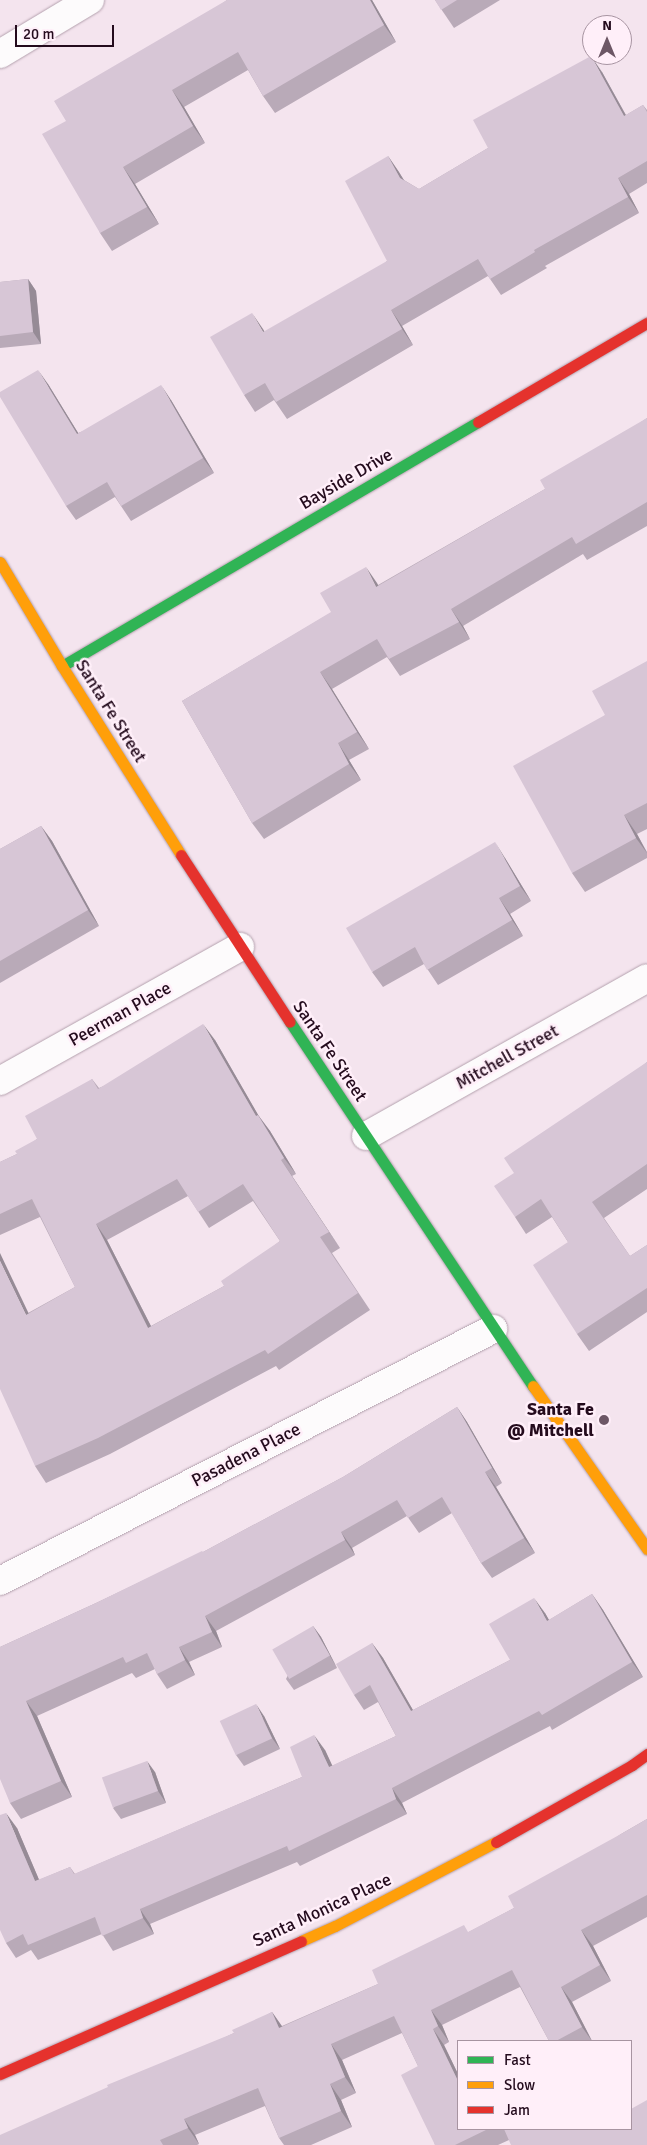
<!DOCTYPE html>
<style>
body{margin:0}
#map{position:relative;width:647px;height:2145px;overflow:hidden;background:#f4e4ee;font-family:Signika,sans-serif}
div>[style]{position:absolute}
.roads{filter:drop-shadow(0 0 1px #b4a1ae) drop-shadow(0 0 1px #b4a1ae)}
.street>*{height:28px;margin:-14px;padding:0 14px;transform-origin:14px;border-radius:14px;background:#fdfbfc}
.fast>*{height:11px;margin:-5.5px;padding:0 5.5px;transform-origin:5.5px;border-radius:5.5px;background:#30b455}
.slow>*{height:11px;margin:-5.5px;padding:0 5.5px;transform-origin:5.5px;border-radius:5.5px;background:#ff9f0a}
.jam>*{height:11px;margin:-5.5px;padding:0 5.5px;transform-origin:5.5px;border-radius:5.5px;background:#e5322d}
.wall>*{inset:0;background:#b9aab8}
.shaded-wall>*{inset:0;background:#968b96}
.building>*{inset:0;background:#d7c6d6;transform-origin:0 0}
.dots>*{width:14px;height:14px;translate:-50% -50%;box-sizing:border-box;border:2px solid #ffeff9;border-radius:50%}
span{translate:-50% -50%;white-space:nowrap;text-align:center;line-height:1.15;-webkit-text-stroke:5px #ffeff9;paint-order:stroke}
.street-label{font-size:18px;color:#240b1d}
.poi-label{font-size:18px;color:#240b1d;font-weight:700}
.right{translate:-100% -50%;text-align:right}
.legend{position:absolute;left:457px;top:2040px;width:175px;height:90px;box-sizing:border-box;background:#ffeff9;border:1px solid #a794a1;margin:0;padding:6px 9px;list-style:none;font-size:15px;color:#240b1d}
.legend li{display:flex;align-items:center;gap:10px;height:25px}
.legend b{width:25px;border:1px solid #a794a1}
.north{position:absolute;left:582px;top:15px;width:50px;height:50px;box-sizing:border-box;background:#ffeff9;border:1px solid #a794a1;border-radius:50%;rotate:0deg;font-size:14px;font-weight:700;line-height:20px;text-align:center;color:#240b1d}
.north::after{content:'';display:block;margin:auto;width:18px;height:22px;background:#6d5766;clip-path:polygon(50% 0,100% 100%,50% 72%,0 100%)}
.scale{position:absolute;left:15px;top:25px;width:99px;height:22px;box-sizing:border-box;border:2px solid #240b1d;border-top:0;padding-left:6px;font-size:15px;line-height:18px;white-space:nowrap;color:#240b1d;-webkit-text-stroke:4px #ffeff9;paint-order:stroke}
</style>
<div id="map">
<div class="roads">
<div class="street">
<div style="left:0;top:54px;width:105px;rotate:-31deg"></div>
<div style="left:0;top:1081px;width:275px;rotate:-29.2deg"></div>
<div style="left:366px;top:1136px;width:322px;rotate:-29.3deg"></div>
<div style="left:0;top:1581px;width:554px;rotate:-27.07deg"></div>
</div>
<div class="fast">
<div style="left:62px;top:666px;width:482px;rotate:-30.4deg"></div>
<div style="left:290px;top:1022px;width:438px;rotate:56.3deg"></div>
</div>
<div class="slow">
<div style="left:0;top:562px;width:121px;rotate:59.2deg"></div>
<div style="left:62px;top:666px;width:223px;rotate:57.8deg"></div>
<div style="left:533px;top:1386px;width:199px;rotate:55deg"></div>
<div style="left:301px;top:1941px;width:37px;rotate:-24deg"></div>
<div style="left:335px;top:1926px;width:182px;rotate:-27.6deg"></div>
</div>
<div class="jam">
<div style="left:478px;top:422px;width:196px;rotate:-30.4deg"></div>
<div style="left:181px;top:855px;width:199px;rotate:56.9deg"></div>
<div style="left:496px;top:1842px;width:156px;rotate:-29.5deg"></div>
<div style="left:632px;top:1765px;width:19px;rotate:-36deg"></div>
<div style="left:0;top:2074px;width:329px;rotate:-23.8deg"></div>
</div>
</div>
<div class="wall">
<div style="clip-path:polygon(227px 0,372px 0,396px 42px,275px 113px,263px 96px,248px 70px,184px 107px,205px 143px,135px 184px,159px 224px,112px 251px,100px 233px,66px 121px)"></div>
<div style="clip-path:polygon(435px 0,500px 0,454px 28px)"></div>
<div style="clip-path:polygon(602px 72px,626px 115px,643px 105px,647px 110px,647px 183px,629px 194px,639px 213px,545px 266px,547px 268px,501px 295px,488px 276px,402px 326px,413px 345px,287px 419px,274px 400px,255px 412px,244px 395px,387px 261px,388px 156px,404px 180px,419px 189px,488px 148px)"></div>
<div style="clip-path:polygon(28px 279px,36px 291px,41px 344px,0 348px,0 282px)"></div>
<div style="clip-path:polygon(48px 384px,78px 433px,171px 400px,214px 473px,131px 521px,115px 497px,76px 520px,66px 506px)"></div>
<div style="clip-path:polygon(647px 418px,647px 526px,587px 560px,583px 554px,463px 626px,470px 639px,400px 676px,387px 657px,332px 689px,369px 749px,349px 760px,361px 780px,264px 839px,252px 823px,182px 701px,378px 585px,545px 489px)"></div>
<div style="clip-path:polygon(647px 662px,647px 829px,637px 834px,647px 852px,647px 858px,585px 892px,572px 873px,605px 715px)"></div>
<div style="clip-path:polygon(41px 826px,52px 841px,99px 926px,0 983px,0 849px)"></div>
<div style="clip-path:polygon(505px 858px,531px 901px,510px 914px,523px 936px,438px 985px,424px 964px,383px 987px,372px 972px)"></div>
<div style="clip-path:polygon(evenodd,215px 1040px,258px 1115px,270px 1131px,296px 1174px,292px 1176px,340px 1248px,332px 1253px,370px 1310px,279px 1370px,276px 1366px,110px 1454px,46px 1483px,35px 1466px,28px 1313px,75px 1287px,40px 1217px,0 1235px,0 1162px,17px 1154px,37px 1139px,92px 1079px,99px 1088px,215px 1040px,188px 1196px,209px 1228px,253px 1201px,280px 1241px,224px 1286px,151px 1326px,107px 1240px,188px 1196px)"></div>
<div style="clip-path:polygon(647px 1062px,647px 1189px,604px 1218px,630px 1256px,647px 1245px,647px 1312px,589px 1351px,577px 1334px,568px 1242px,552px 1217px,526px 1234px,515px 1217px,514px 1173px)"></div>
<div style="clip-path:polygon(457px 1407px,467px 1422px,502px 1483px,496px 1487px,535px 1553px,492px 1578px,481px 1563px,452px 1513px,419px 1533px,407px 1516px,352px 1548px,355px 1555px,216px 1631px,222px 1647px,189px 1662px,195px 1675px,167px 1689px,157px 1674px,155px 1669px,136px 1678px,132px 1673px,37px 1716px,72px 1797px,21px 1819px,10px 1803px,0 1647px,96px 1603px,203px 1552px,343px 1477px)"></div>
<div style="clip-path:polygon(592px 1594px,603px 1610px,643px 1677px,552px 1730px,550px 1726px,402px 1803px,407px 1814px,300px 1866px,297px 1862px,150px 1924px,154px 1934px,113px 1951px,102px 1934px,38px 1960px,31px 1950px,16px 1958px,6px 1943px,17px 1828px,39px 1880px,70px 1867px,75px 1874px,302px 1777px,325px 1750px,332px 1766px,396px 1736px,378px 1702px,364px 1710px,354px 1695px,372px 1643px,383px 1658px,413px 1710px,510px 1660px,545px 1613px,549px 1620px)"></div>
<div style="clip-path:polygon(313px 1626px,321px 1637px,337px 1668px,294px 1690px,286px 1679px)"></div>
<div style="clip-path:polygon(264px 1716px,280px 1749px,244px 1766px,236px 1755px)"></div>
<div style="clip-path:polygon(155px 1772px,166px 1803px,121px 1819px,113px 1808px)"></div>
<div style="clip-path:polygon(647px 1819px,647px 1917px,593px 1946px,611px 1981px,572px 2002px,592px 2041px,549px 2041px,520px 1987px,442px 2025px,449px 2042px,444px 2045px,458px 2074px,458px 2129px,631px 2129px,647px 2145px,509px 2140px,498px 2145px,435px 2145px,418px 2066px,402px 2033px,342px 2060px,356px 2093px,341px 2100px,352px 2127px,311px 2145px,284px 2145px,279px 2138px,265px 2106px,195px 2135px,199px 2144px,197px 2145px,0 2145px,234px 2033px,272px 2012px,282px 2026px,378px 1984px,469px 1932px,514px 1908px,621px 1834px)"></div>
</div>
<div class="shaded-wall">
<div style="clip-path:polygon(370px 0,372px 0,396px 42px,384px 25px)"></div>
<div style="clip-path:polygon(591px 56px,602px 72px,635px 132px,624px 116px)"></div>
<div style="clip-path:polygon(172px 90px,184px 107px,205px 143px,193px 126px)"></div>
<div style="clip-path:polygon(388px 156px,399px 172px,412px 194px,400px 178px)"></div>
<div style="clip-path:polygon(123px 167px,135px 184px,159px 224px,147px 207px)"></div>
<div style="clip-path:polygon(618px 178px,629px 194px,639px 213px,628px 197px)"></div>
<div style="clip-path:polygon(28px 279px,36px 291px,41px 344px,33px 332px)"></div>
<div style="clip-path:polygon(391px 310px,402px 326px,413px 345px,402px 329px)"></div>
<div style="clip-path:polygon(252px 313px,263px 329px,275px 348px,263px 332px)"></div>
<div style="clip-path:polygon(38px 370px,48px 384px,88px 449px,77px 434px)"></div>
<div style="clip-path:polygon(161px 385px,171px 400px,214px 473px,203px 458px)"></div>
<div style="clip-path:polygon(366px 567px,377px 583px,388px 603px,376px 587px)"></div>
<div style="clip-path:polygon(451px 609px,463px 626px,470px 639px,459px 622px)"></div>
<div style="clip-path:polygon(320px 672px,332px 689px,369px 749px,357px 732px)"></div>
<div style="clip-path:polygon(338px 743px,349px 760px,361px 780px,349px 764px)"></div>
<div style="clip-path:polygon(624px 815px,637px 834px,647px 853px,636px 838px)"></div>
<div style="clip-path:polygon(41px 826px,52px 841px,99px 926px,88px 910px)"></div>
<div style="clip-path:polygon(495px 842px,505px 858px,531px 901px,520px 886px)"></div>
<div style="clip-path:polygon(499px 898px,510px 914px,523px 936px,512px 920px)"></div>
<div style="clip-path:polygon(203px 1024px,215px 1040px,268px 1132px,256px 1116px)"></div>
<div style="clip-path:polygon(258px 1115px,270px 1131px,296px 1174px,284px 1158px)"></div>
<div style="clip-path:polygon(281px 1160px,292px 1176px,340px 1248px,329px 1232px)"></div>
<div style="clip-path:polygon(96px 1224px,107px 1240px,160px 1344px,148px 1328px)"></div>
<div style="clip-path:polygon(0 1253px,37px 1331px,26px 1315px,0 1261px)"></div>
<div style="clip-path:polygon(457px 1407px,467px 1422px,502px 1483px,492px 1468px)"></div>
<div style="clip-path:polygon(485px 1472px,496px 1487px,535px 1553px,524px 1538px)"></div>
<div style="clip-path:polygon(341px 1532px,352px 1548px,355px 1555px,345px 1540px)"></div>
<div style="clip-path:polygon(592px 1594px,603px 1610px,643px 1677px,632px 1662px)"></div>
<div style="clip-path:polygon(534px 1598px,545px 1613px,558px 1636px,547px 1621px)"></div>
<div style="clip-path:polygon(205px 1616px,216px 1631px,222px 1647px,212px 1632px)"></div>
<div style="clip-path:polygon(313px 1626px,321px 1637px,337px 1668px,330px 1656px)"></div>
<div style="clip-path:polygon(372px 1643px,383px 1658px,422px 1726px,411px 1711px)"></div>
<div style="clip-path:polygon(179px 1647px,189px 1662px,195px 1675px,185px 1660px)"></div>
<div style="clip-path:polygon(26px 1701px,37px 1716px,72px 1797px,61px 1781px)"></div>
<div style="clip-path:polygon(256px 1704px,264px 1716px,280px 1749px,272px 1738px)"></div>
<div style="clip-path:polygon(314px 1735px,325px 1750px,340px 1782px,329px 1767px)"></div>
<div style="clip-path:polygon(147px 1761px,155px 1772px,166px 1803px,158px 1791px)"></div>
<div style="clip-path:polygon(392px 1788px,402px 1803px,407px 1814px,396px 1799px)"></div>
<div style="clip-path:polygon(6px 1813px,17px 1828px,46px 1896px,35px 1881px)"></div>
<div style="clip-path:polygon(140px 1909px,150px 1924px,154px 1934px,143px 1918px)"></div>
<div style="clip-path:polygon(581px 1930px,593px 1946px,611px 1981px,600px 1965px)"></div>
<div style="clip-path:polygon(561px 1987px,572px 2002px,592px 2041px,582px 2027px)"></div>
<div style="clip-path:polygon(431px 2010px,442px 2025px,449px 2042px,438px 2026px)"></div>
<div style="clip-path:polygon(272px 2012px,283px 2028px,279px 2028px)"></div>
<div style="clip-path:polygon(433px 2029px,444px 2045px,458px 2074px,458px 2081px)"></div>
<div style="clip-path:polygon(331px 2044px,342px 2060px,356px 2093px,345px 2077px)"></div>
<div style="clip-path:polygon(330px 2084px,341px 2100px,352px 2127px,341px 2111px)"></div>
<div style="clip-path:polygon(184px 2119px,195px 2135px,199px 2144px,188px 2128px)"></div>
</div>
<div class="building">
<div style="clip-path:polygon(227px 0,370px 0,384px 25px,263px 96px,238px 52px,172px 90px,193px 126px,123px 167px,147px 207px,100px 233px,42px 134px,66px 121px,54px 101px)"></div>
<div style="clip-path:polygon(435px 0,457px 0,441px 10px)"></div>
<div style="clip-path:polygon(591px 56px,624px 116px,643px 105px,647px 112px,647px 161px,618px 178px,628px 197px,534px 250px,535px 252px,490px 279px,478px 259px,391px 310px,402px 329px,276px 402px,265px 383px,244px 395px,210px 337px,252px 313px,263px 332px,387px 261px,345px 181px,388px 156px,400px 178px,419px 189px,488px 148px,473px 120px)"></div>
<div style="clip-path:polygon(28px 279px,33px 332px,0 336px,0 282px)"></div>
<div style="clip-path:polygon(38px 370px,77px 434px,161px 385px,203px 458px,121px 506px,107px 482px,66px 506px,0 397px,0 392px)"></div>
<div style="clip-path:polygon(647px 418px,647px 502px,576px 544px,572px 537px,451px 609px,459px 622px,389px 659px,377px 639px,320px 672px,357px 732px,338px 743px,349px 764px,252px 823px,182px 701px,331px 612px,320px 593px,366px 567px,376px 587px,545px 489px,540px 480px)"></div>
<div style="clip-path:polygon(647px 661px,647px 803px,624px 815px,636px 838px,572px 873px,513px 766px,605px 715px,592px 691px)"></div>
<div style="clip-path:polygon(41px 826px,88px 910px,0 961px,0 849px)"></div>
<div style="clip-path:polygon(495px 842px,520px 886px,499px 898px,512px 920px,427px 970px,415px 947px,372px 972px,346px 928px)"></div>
<div style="clip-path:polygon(evenodd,203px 1024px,256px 1116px,258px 1115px,284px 1158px,281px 1160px,329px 1232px,320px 1237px,358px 1293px,268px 1354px,265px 1350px,98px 1438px,35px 1466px,0 1389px,0 1261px,26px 1315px,75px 1287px,32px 1199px,0 1214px,0 1162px,17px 1154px,15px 1151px,37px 1139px,25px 1116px,92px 1079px,98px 1089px,203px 1024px,177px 1179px,198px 1212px,243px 1184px,280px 1241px,221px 1281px,224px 1286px,148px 1328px,96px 1224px,177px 1179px)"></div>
<div style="clip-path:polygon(647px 1062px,647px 1164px,592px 1202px,630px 1256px,647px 1245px,647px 1288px,577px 1334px,533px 1265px,568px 1242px,541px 1199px,515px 1217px,494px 1186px,514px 1173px,504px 1158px)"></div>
<div style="clip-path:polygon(457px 1407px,492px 1468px,485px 1472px,524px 1538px,481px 1563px,442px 1497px,408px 1518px,397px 1500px,341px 1532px,345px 1540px,205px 1616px,212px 1632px,179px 1647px,185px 1660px,157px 1674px,147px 1653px,126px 1663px,123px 1657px,26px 1701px,61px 1781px,10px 1803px,0 1779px,0 1647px,96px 1603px,202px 1551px,203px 1552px,343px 1477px)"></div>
<div style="clip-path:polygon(592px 1594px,632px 1662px,542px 1715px,539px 1711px,392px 1788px,396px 1799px,289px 1851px,287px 1846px,140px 1909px,143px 1918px,102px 1936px,95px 1917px,28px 1945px,23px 1934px,6px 1943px,0 1930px,0 1815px,6px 1813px,35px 1881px,70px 1867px,74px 1874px,302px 1777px,290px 1747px,314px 1735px,329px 1767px,396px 1736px,370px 1685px,354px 1695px,336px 1664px,372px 1643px,411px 1711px,510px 1660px,489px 1624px,534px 1598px,547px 1621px)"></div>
<div style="left:313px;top:1626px;width:34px;height:47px;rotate:60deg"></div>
<div style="left:256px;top:1704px;width:38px;height:40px;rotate:65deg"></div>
<div style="left:147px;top:1761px;width:32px;height:48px;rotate:70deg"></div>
<div style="clip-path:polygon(647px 1819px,647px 1895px,581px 1930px,600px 1965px,561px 1987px,582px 2027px,556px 2041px,549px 2041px,512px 1970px,431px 2010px,438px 2026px,433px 2029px,458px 2081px,458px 2129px,488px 2129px,455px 2145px,435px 2145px,401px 2075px,418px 2066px,394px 2016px,331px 2044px,345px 2077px,330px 2084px,341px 2111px,279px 2138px,258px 2088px,184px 2119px,188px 2128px,160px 2140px,163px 2145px,0 2145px,0 2135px,108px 2087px,107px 2085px,234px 2033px,232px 2030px,272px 2012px,279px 2028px,378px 1984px,372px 1970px,464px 1925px,468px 1932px,514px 1908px,508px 1896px,621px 1834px)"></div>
<div style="clip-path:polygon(647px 2100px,647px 2145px,511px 2145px,504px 2129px,631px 2129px,631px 2109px)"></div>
</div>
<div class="dots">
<div style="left:604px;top:1420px;background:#6d5766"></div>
</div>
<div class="street-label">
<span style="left:346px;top:479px;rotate:-30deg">Bayside Drive</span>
<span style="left:111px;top:711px;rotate:58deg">Santa Fe Street</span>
<span style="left:120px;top:1014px;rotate:-29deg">Peerman Place</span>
<span style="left:330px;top:1051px;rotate:56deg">Santa Fe Street</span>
<span style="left:507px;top:1057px;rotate:-29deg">Mitchell Street</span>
<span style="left:246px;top:1455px;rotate:-27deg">Pasadena Place</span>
<span style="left:322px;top:1910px;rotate:-25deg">Santa Monica Place</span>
</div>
<div class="poi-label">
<span class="right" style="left:594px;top:1420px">Santa Fe<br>@ Mitchell</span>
</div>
<ul class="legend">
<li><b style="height:6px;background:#30b455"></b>Fast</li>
<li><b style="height:6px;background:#ff9f0a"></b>Slow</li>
<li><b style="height:6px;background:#e5322d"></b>Jam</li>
</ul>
<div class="north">N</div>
<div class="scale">20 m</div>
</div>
